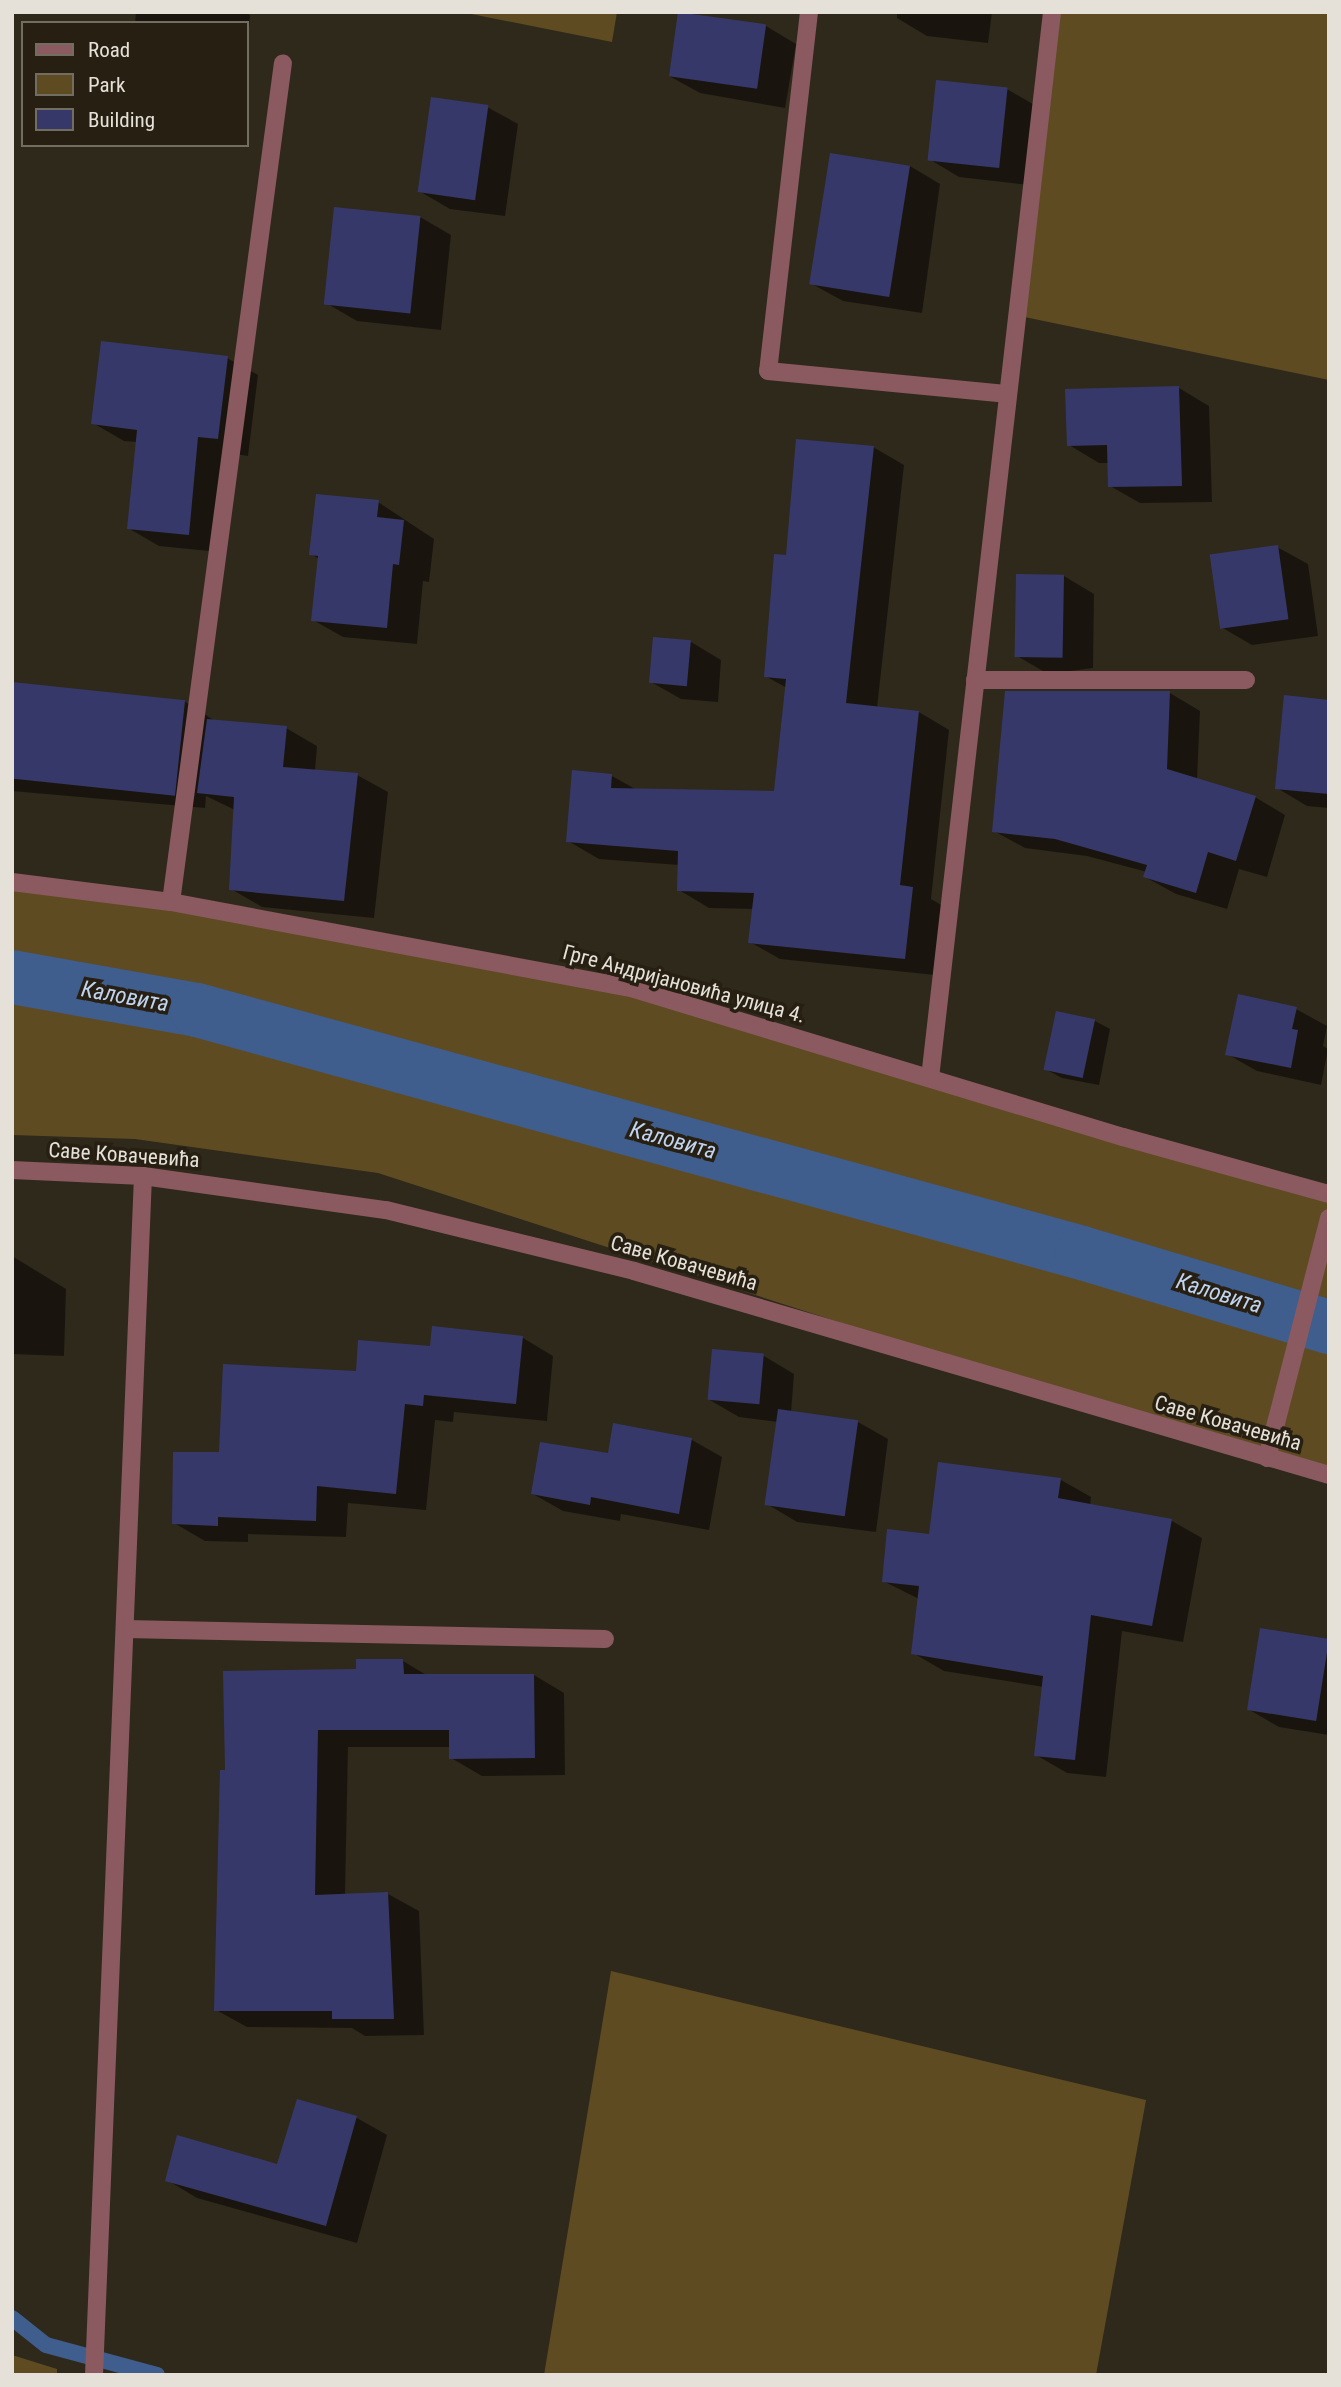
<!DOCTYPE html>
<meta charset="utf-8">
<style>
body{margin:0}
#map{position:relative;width:1341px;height:2387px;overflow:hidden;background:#2f291b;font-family:"Roboto Condensed",sans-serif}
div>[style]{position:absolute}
.green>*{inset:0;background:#5f4b21}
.shadow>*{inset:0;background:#0007}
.stream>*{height:16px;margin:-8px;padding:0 8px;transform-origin:8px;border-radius:8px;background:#3f5d8d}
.canal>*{height:54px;margin:-27px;padding:0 27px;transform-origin:27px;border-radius:27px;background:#3f5d8d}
.building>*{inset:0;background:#37386a;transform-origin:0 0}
.street>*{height:18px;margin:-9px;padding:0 9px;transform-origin:9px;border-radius:9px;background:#8b5a61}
span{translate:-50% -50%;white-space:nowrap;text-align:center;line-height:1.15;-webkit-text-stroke:7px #261f12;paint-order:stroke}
.street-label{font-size:21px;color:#e5e1d8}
.water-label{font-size:23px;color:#c0d4f1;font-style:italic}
.frame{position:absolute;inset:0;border:14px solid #e5e1d8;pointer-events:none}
.legend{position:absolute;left:21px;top:21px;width:228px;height:126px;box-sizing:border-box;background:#261f12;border:2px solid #726d61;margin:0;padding:9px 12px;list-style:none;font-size:21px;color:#e5e1d8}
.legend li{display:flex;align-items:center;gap:14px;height:35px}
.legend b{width:35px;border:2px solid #726d61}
</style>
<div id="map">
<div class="green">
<div style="clip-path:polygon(461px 12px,617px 12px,612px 42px)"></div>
<div style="clip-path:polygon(1052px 12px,1329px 12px,1329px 380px,1015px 315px)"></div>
<div style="clip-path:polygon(12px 882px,534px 968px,1329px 1194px,1329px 1473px,1074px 1398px,378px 1173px,135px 1139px,12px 1135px)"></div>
<div style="clip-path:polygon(611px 1971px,1146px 2100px,1096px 2375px,544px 2375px)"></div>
<div style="clip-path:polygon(12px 2355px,57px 2369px,57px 2375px,12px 2375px)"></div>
</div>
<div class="shadow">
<div style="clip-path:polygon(136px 12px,245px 12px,250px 15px,247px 57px,247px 23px,135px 23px)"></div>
<div style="clip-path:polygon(680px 12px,766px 26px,796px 44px,785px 108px,700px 93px,669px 76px)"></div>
<div style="clip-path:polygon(897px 12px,992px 12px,988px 43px,927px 36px,897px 18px)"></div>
<div style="clip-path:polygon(1007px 89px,1038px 107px,1029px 185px,959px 177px,929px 159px)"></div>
<div style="clip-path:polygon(487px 107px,518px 124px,505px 216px,450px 209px,419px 191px)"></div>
<div style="clip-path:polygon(831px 155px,910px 166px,940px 184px,922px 313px,843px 301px,812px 284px)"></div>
<div style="clip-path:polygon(420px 217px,451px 235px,441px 330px,357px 321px,326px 303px)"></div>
<div style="clip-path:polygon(227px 358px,258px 375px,248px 456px,229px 453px,219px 552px,159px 546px,128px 528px,138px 442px,124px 441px,93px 423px)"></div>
<div style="clip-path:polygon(1179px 388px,1209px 406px,1212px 502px,1140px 503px,1110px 486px,1109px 463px,1099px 463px,1069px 445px)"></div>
<div style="clip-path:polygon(873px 447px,904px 465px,877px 708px,919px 712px,949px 730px,931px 899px,943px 906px,935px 975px,780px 959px,750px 942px,754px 909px,709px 908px,679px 890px,679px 865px,599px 859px,568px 841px,612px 776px,637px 790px,775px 792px,787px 688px,765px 676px,788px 557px)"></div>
<div style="clip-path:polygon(378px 502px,434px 539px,429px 582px,423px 581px,417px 644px,343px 637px,313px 620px,319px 559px,311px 554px)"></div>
<div style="clip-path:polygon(1277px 547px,1308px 564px,1318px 636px,1252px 645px,1221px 627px)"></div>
<div style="clip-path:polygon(1064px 576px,1094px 594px,1093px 668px,1048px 674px,1017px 656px)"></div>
<div style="clip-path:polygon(691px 642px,721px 660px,718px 702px,681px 699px,651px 682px)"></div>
<div style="clip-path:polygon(12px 684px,184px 701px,215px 721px,286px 728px,317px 746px,315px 771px,357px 775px,388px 792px,374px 918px,262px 907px,231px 889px,235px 810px,206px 796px,205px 808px,12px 791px)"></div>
<div style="clip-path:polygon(1170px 693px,1200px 711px,1197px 780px,1255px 797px,1285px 815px,1267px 877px,1239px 869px,1227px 909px,1176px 894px,1145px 877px,1147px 872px,1087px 856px,1025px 848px,994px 831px)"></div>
<div style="clip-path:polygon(1329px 701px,1329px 808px,1307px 806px,1277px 788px)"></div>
<div style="clip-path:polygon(1296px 1009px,1327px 1026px,1323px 1046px,1328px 1049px,1321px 1085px,1257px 1071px,1227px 1054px)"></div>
<div style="clip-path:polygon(1095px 1021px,1110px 1029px,1099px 1085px,1062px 1078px,1047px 1070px)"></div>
<div style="clip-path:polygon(12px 1256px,66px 1289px,64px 1356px,12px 1354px)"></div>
<div style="clip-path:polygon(523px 1338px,553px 1356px,547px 1421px,454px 1412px,453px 1422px,435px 1420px,426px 1510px,348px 1503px,346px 1537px,248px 1534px,248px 1542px,205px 1541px,174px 1523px,221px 1454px,357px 1373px,431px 1348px)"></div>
<div style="clip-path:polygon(713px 1351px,764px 1356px,794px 1374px,791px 1413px,858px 1422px,888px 1439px,876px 1532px,797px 1522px,767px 1504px,778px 1422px,739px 1417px,708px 1399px)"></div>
<div style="clip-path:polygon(615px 1425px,692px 1440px,722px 1457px,709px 1530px,621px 1514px,620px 1521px,563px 1511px,533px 1494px,609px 1455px)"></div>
<div style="clip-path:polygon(1061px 1480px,1091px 1497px,1090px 1506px,1172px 1521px,1202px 1538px,1183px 1642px,1122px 1631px,1106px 1777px,1067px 1773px,1036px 1755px,1044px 1687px,944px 1671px,913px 1653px,919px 1599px,883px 1581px,930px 1536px)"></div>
<div style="clip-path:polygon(1329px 1641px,1329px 1735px,1279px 1727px,1248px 1709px)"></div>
<div style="clip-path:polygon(403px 1661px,428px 1676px,534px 1675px,564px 1693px,565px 1775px,482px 1776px,451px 1758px,451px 1747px,348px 1747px,345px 1895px,388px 1894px,419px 1911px,424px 2035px,365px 2036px,352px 2028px,247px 2027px,216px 2010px,227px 1772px,358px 1671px)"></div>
<div style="clip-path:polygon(298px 2101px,357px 2118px,387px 2135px,357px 2243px,197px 2198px,167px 2180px,279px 2166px)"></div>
</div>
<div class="stream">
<div style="left:12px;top:2318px;width:43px;rotate:38.5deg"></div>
<div style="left:46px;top:2345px;width:115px;rotate:15.1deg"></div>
</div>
<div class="canal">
<div style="left:12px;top:977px;width:188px;rotate:10.1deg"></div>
<div style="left:197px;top:1010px;width:918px;rotate:15.35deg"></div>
<div style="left:1082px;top:1253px;width:258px;rotate:16.7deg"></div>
</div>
<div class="building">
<div style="left:678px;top:12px;width:89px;height:65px;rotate:8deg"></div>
<div style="left:936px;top:80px;width:72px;height:81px;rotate:6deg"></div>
<div style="left:431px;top:97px;width:58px;height:96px;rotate:8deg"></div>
<div style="left:830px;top:153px;width:81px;height:133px;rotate:9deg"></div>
<div style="left:334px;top:207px;width:87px;height:98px;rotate:6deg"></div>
<div style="clip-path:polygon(101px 341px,228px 356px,218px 439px,198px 437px,189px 535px,127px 529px,137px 430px,91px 424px)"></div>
<div style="clip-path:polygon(1179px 386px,1182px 486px,1108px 487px,1107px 445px,1067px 446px,1065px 389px)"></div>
<div style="clip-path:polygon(796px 439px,874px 446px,846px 703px,919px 711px,900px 885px,913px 887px,905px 959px,748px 943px,754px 893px,677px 891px,678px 851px,566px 842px,572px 770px,612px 774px,611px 788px,774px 791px,786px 679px,764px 677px,774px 554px,786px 555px)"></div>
<div style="clip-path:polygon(316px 494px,379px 500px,377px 517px,404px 520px,399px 565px,393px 564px,387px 628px,311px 621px,318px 556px,309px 555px)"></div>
<div style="left:1278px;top:545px;width:75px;height:69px;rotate:82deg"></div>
<div style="left:1016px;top:574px;width:48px;height:83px;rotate:1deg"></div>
<div style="left:653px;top:637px;width:38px;height:46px;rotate:5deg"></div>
<div style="left:12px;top:682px;width:174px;height:96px;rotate:6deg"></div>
<div style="clip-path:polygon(1005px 691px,1170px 691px,1167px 769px,1256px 796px,1236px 861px,1208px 852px,1196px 893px,1143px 877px,1147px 865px,1055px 839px,992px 832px)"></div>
<div style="clip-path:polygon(1284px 695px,1329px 700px,1329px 794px,1275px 789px)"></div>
<div style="clip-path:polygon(207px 719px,287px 726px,283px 767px,358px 773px,344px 901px,229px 890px,234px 797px,197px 793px)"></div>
<div style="clip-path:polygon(1238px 994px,1297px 1007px,1292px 1029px,1298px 1030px,1291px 1068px,1225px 1055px)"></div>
<div style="left:1056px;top:1011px;width:40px;height:60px;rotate:12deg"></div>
<div style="clip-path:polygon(432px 1326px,523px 1336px,516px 1404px,424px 1395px,423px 1406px,405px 1404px,396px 1494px,317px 1486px,316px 1521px,218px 1517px,218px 1526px,172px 1524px,173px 1452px,219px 1452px,223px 1364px,356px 1371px,358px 1340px,430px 1346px)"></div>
<div style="left:712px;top:1349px;width:52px;height:51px;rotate:5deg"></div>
<div style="left:778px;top:1409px;width:81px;height:97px;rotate:8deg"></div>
<div style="clip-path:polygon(613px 1423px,692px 1438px,679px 1514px,591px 1497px,590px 1505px,531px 1494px,540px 1442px,608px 1453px)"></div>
<div style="clip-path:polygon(938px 1462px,1061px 1478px,1058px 1498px,1172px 1519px,1152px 1626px,1091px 1615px,1075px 1760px,1034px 1756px,1043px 1676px,911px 1654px,919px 1586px,882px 1582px,887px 1529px,929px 1534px)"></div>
<div style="left:1260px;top:1628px;width:70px;height:83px;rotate:9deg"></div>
<div style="clip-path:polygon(356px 1659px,403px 1659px,404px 1674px,534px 1674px,535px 1758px,449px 1759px,449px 1730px,318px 1730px,315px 1895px,388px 1892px,394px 2019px,332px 2019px,332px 2011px,214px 2011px,220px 1770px,225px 1770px,223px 1671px,356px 1669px)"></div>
<div style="clip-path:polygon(297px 2099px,357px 2116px,326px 2226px,165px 2181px,177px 2135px,277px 2164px)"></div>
</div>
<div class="street">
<div style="left:809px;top:12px;width:361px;rotate:96.5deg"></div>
<div style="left:768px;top:371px;width:239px;rotate:5.5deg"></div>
<div style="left:975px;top:680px;width:271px"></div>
<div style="left:12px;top:882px;width:160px;rotate:7.2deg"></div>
<div style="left:171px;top:902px;width:471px;rotate:10.6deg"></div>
<div style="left:634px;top:989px;width:511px;rotate:16.84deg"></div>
<div style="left:1123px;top:1137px;width:214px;rotate:15.5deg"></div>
<div style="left:171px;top:902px;width:846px;rotate:-82.4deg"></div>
<div style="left:930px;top:1078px;width:1073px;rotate:-83.47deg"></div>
<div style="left:12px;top:1170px;width:131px;rotate:2.6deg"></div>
<div style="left:143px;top:1176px;width:245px;rotate:8deg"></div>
<div style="left:386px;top:1210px;width:255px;rotate:13.8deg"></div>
<div style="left:634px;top:1271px;width:724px;rotate:16.36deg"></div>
<div style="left:1267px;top:1458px;width:248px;rotate:-75.5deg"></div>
<div style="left:125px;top:1629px;width:480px;rotate:1.2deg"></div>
<div style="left:94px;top:2375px;width:1200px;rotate:-87.66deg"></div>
</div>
<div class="street-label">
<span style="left:684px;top:984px;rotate:15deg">Грге Андријановића улица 4.</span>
<span style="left:124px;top:1155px;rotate:4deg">Саве Ковачевића</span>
<span style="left:684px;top:1263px;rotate:16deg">Саве Ковачевића</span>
<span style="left:1228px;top:1423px;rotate:16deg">Саве Ковачевића</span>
</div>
<div class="water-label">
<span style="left:125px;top:997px;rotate:10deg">Каловита</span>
<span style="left:673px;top:1141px;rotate:15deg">Каловита</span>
<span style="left:1219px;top:1294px;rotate:17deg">Каловита</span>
</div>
<div class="frame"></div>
<ul class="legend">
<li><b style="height:9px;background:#8b5a61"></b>Road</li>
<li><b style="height:19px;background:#5f4b21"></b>Park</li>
<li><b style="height:19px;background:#37386a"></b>Building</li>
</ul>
</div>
